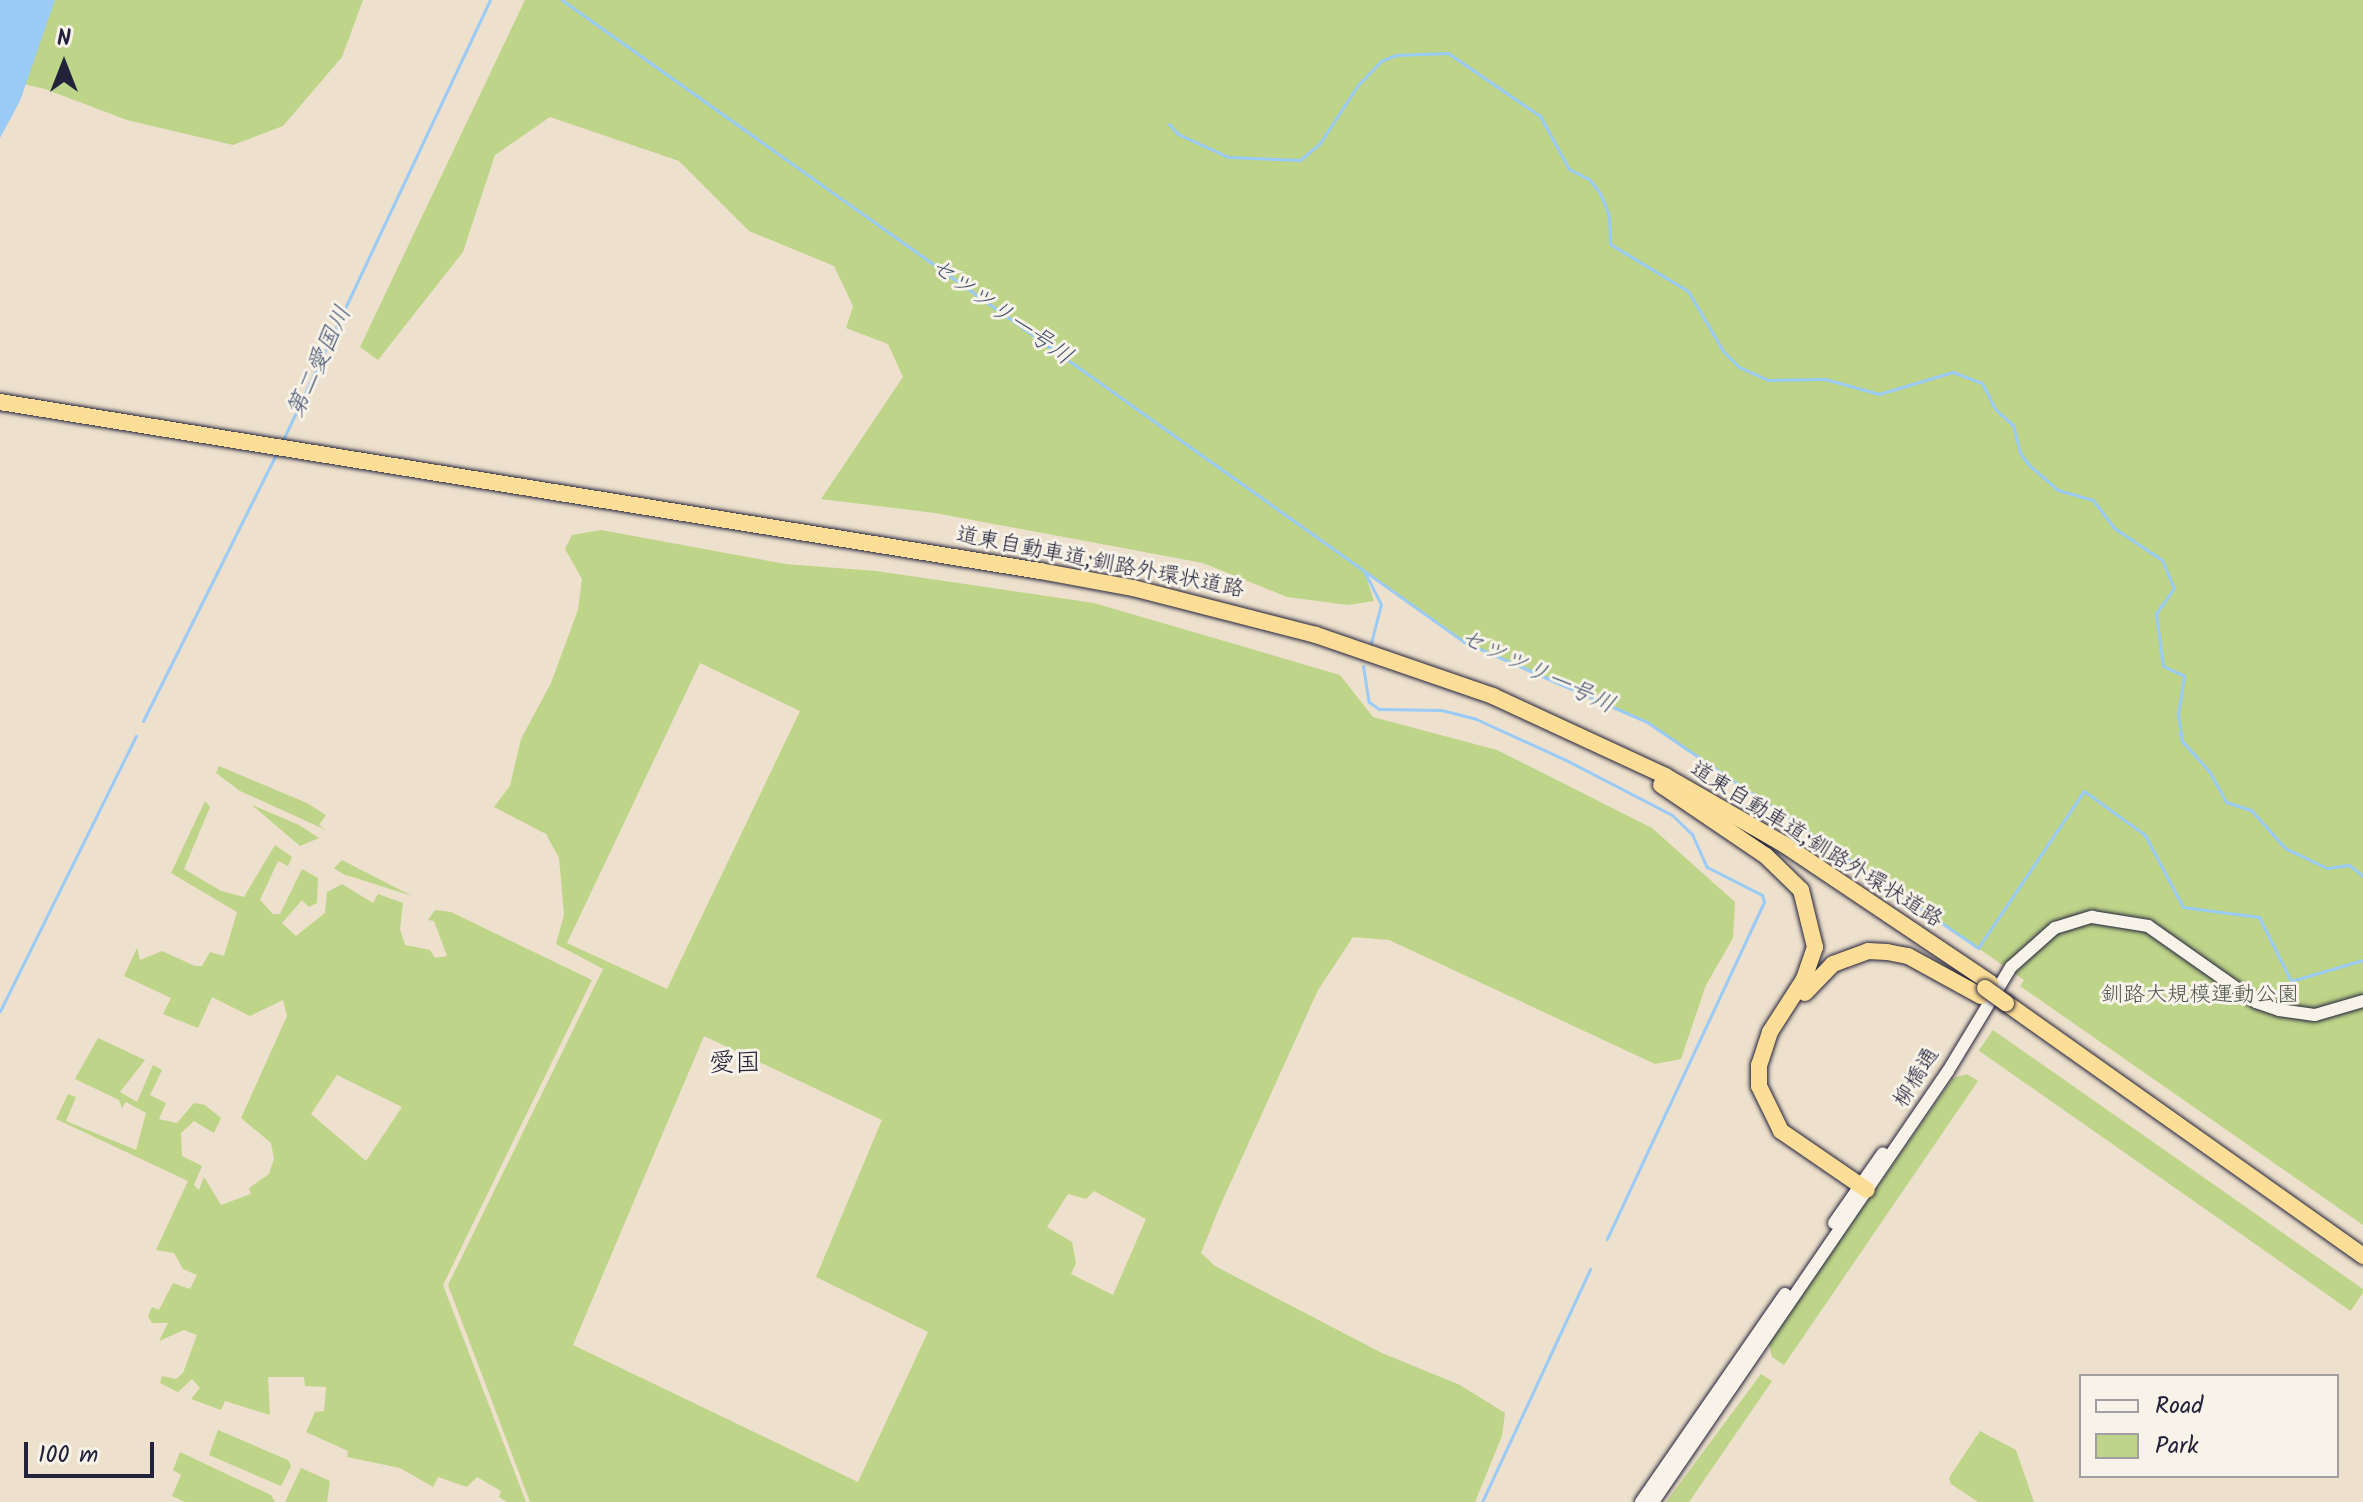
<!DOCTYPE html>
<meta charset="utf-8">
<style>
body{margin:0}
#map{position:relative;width:2363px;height:1502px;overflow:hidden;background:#ede0cc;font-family:Kalam,"Klee One",sans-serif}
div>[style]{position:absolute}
.green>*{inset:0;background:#bed489;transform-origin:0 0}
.water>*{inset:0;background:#9acaf6}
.stream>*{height:3px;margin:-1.5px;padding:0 1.5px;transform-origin:1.5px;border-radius:1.5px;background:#9acaf6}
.roads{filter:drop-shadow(0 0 2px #22223b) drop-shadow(0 0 2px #22223b)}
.secondary>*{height:12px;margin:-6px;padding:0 6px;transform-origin:6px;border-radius:6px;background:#f7f3e8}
.highway>*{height:16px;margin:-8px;padding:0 8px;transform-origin:8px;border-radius:8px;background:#fdde96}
.bridges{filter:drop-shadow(0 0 2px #22223b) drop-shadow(0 0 2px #22223b)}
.highway-bridge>*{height:16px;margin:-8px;padding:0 8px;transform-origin:8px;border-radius:8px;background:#fdde96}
span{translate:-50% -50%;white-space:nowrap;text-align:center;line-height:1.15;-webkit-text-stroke:6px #f7f3e8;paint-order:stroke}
.street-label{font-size:22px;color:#22223b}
.park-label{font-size:22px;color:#515752}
.water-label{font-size:24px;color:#465473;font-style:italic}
.quarter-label{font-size:26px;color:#22223b}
.legend{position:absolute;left:2079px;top:1374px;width:260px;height:104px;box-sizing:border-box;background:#f7f3e8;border:2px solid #a29fa3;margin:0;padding:10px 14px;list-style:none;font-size:24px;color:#22223b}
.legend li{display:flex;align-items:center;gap:16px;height:40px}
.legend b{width:40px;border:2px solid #a29fa3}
.north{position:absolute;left:24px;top:24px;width:80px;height:80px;-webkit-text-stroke:6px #f7f3e8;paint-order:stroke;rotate:0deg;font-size:22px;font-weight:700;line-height:32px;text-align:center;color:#22223b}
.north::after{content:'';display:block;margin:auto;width:28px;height:36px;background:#22223b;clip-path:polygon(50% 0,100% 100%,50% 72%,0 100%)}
.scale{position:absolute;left:24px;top:1442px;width:130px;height:36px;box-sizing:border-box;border:4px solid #22223b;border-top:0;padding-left:10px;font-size:24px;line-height:28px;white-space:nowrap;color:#22223b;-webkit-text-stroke:6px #f7f3e8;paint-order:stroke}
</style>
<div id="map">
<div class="green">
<div style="clip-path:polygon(0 0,363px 0,342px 57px,283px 126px,233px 145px,127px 120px,45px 89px,0 79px)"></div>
<div style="clip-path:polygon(525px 0,2363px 0,2363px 1225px,2020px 986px,2024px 980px,1978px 948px,1647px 722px,1464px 642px,1364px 570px,1374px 601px,1348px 605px,1287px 597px,1203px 563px,935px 513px,821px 499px,903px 377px,888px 344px,846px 328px,853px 306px,834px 266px,749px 231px,679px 161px,550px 117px,495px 155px,463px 252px,378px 360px,360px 347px)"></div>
<div style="clip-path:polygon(evenodd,601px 530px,785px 564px,876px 571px,1094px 603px,1340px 675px,1373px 717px,1497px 750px,1652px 828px,1735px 902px,1733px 938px,1706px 985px,1681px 1059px,1655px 1064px,1389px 940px,1353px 937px,1318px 990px,1220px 1206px,1201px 1253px,1215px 1266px,1382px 1353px,1460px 1385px,1505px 1413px,1502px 1436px,1475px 1502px,530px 1502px,448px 1285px,603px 969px,556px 944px,564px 915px,559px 858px,546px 834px,494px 807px,510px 786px,521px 739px,551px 683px,578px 610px,582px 579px,565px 549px,572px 535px,601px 530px,700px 663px,800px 711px,667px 989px,567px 943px,700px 663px,601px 530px,704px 1036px,882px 1120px,816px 1277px,928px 1332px,858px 1482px,573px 1345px,704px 1036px,601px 530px,1094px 1191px,1146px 1219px,1113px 1295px,1071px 1274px,1076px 1263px,1072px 1242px,1047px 1227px,1068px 1194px,1086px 1199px,1094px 1191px)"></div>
<div style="clip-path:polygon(219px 766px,307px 803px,326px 815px,319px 825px,326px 830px,240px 791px,216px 773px)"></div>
<div style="clip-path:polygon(evenodd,205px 801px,210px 807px,184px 869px,221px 891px,244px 897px,275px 845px,292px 857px,288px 866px,278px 861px,260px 900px,273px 914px,280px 914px,302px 869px,318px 878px,317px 903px,309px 907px,302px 900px,282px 923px,296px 936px,325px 913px,327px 892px,342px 884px,373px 903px,378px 894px,403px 903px,400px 929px,405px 945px,430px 950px,435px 958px,447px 956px,434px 921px,428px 920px,435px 910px,451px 912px,592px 980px,443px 1285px,526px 1502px,507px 1502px,499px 1497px,501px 1491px,477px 1477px,467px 1487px,438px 1477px,433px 1487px,400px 1468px,347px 1457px,348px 1451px,306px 1432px,315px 1412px,324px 1411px,326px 1387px,305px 1386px,304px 1377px,268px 1377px,270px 1415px,225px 1401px,221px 1410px,191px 1399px,200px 1388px,192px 1379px,178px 1392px,160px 1383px,162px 1376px,176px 1379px,183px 1373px,197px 1335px,184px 1330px,159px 1341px,168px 1323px,152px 1323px,148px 1316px,152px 1307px,159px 1310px,173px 1283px,190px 1289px,197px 1275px,183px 1269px,174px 1253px,156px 1250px,188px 1181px,56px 1119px,68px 1094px,76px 1097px,66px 1121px,136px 1150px,146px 1113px,126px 1102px,122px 1108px,119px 1100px,75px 1079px,98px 1038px,145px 1060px,120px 1092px,137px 1102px,153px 1065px,162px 1070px,150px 1095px,166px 1103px,159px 1119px,177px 1123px,194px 1103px,205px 1105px,221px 1118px,214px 1133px,194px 1121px,181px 1133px,182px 1156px,202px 1166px,194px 1185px,199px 1190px,204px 1177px,221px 1205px,251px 1194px,249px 1188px,269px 1174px,274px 1159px,271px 1143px,241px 1118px,287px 1016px,283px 1000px,250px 1016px,212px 997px,198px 1028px,163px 1014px,171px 998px,124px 976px,137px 948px,140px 960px,162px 951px,195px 966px,202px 966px,210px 952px,224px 956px,237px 912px,171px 873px,205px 801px,337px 1075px,402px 1107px,366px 1161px,311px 1114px,337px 1075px)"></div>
<div style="clip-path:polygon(252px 805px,299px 825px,319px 838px,300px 846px)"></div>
<div style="clip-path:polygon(342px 860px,412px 896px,343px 874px,334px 868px)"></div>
<div style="left:1993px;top:1030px;width:454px;height:25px;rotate:35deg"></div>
<div style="clip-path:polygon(1967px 1074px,1978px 1081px,1784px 1365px,1772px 1357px,1769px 1343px,1953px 1078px)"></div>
<div style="clip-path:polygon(1761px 1374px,1772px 1381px,1689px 1502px,1666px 1502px)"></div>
<div style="clip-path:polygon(218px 1430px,288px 1460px,291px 1466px,281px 1486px,209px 1455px)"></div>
<div style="clip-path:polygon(1980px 1431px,2016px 1450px,2034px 1502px,1978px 1502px,1951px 1484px,1949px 1478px)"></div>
<div style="clip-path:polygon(180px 1452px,271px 1495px,275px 1502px,185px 1502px,172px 1496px,181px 1475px,173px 1470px)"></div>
<div style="clip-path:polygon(301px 1468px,330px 1481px,327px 1502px,285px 1502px)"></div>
</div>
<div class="water">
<div style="clip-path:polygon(0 0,55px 0,20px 101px,0 138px)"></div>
</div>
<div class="stream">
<div style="left:562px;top:0;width:1107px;rotate:35.44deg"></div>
<div style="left:1464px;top:642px;width:200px;rotate:23.6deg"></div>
<div style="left:1647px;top:722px;width:401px;rotate:34.3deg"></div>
<div style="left:1978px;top:948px;width:189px;rotate:-56deg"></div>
<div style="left:2084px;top:791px;width:75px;rotate:35.8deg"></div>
<div style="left:2145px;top:835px;width:81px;rotate:62.2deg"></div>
<div style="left:2183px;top:907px;width:77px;rotate:7.5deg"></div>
<div style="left:2259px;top:917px;width:72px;rotate:63.4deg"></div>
<div style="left:2291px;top:981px;width:75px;rotate:-16.3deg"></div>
<div style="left:1169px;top:124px;width:13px;rotate:48deg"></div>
<div style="left:1178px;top:134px;width:55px;rotate:24.7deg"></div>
<div style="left:1228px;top:157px;width:72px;rotate:2.4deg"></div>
<div style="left:1300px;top:160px;width:26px;rotate:-40deg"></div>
<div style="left:1320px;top:143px;width:69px;rotate:-56.8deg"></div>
<div style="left:1358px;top:85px;width:33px;rotate:-46deg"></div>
<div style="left:1381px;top:61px;width:16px;rotate:-22deg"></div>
<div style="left:1396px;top:55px;width:52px;rotate:-2.2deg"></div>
<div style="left:1448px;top:53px;width:112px;rotate:34.4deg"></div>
<div style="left:1540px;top:116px;width:60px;rotate:61.3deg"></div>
<div style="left:1569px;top:169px;width:22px;rotate:27deg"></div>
<div style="left:1589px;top:179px;width:18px;rotate:52deg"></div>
<div style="left:1600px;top:193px;width:24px;rotate:68deg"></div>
<div style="left:1609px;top:215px;width:29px;rotate:88deg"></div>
<div style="left:1610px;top:244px;width:91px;rotate:31.1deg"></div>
<div style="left:1688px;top:291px;width:69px;rotate:59.7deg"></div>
<div style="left:1723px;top:351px;width:23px;rotate:45deg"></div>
<div style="left:1739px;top:367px;width:32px;rotate:24deg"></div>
<div style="left:1768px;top:380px;width:57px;rotate:-1deg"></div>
<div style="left:1825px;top:379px;width:56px;rotate:15.5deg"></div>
<div style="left:1879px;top:394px;width:77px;rotate:-16.6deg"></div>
<div style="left:1953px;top:372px;width:31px;rotate:21deg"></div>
<div style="left:1982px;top:383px;width:29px;rotate:63deg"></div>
<div style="left:1995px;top:409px;width:24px;rotate:42deg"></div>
<div style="left:2013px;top:425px;width:29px;rotate:76deg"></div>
<div style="left:2020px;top:453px;width:15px;rotate:53deg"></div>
<div style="left:2029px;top:465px;width:38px;rotate:41deg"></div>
<div style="left:2058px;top:490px;width:36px;rotate:16deg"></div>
<div style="left:2093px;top:500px;width:35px;rotate:53deg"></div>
<div style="left:2114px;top:528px;width:58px;rotate:33.7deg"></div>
<div style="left:2162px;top:560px;width:30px;rotate:67deg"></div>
<div style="left:2174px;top:588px;width:32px;rotate:125deg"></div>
<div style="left:2156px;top:614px;width:52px;rotate:82.3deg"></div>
<div style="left:2163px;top:666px;width:23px;rotate:25deg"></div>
<div style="left:2184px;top:676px;width:38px;rotate:99deg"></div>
<div style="left:2178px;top:714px;width:27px;rotate:82deg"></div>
<div style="left:2182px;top:741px;width:40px;rotate:48deg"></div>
<div style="left:2209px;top:771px;width:35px;rotate:61deg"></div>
<div style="left:2226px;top:802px;width:26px;rotate:18deg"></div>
<div style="left:2251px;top:810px;width:51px;rotate:48.2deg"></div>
<div style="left:2285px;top:848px;width:47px;rotate:25.5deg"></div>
<div style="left:2327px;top:868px;width:22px;rotate:-8deg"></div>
<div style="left:2349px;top:865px;width:18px;rotate:38deg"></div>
<div style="left:282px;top:442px;width:488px;rotate:-64.8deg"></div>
<div style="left:1365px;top:573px;width:35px;rotate:63deg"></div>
<div style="left:1381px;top:604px;width:40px;rotate:104.4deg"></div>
<div style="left:1363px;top:666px;width:36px;rotate:81deg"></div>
<div style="left:1369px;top:702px;width:12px;rotate:35deg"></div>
<div style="left:1379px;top:709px;width:62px;rotate:0.9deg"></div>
<div style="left:1441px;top:710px;width:36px;rotate:14deg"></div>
<div style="left:1476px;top:719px;width:99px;rotate:24.5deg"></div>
<div style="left:1566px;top:760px;width:119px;rotate:27.4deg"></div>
<div style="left:1672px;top:815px;width:28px;rotate:44deg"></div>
<div style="left:1692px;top:834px;width:36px;rotate:66deg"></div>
<div style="left:1707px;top:867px;width:62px;rotate:27deg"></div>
<div style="left:1762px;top:895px;width:7px;rotate:74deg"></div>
<div style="left:1764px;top:902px;width:372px;rotate:115deg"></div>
<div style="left:143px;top:721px;width:301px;rotate:-63.5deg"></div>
<div style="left:0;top:1011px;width:307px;rotate:-63.7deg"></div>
<div style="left:1482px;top:1502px;width:257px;rotate:-65.1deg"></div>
</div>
<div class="roads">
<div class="secondary">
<div style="left:1834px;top:1223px;width:85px;rotate:-55deg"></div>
<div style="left:1641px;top:1502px;width:253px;rotate:-55.3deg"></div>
<div style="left:1653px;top:1502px;width:522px;rotate:-55.61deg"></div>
<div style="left:1948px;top:1071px;width:122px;rotate:-58.8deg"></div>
<div style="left:2011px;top:967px;width:59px;rotate:-41.6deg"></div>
<div style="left:2055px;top:928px;width:39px;rotate:-17deg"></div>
<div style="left:2092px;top:917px;width:57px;rotate:9.1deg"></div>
<div style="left:2148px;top:926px;width:132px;rotate:35.1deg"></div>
<div style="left:2256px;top:1002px;width:24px;rotate:19deg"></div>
<div style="left:2279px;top:1010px;width:36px;rotate:8deg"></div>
<div style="left:2315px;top:1015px;width:50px;rotate:-16.3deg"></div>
</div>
<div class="highway">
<div style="left:0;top:402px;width:1054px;rotate:9.23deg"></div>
<div style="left:1040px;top:571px;width:95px;rotate:10.4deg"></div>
<div style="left:1133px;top:588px;width:189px;rotate:14.4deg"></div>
<div style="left:1316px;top:635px;width:187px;rotate:19deg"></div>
<div style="left:1493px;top:696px;width:190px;rotate:24.9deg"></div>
<div style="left:1665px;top:776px;width:138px;rotate:29.9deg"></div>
<div style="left:1785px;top:845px;width:247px;rotate:33.9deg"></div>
<div style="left:1661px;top:785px;width:127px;rotate:34.1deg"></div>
<div style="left:1766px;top:856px;width:49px;rotate:44.2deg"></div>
<div style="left:1801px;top:890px;width:59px;rotate:76.2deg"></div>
<div style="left:1815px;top:947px;width:34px;rotate:109deg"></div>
<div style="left:1804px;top:979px;width:63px;rotate:122.7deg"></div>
<div style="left:1770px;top:1032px;width:35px;rotate:108deg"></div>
<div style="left:1759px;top:1065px;width:21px;rotate:90deg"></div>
<div style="left:1759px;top:1086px;width:50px;rotate:63.9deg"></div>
<div style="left:1781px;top:1131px;width:104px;rotate:34.5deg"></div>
<div style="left:1805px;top:993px;width:40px;rotate:-46deg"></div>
<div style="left:1833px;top:964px;width:37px;rotate:-20deg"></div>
<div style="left:1868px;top:951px;width:19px;rotate:3deg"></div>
<div style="left:1887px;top:952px;width:21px;rotate:11deg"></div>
<div style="left:1908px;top:956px;width:83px;rotate:28.7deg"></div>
<div style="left:2006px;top:1003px;width:438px;rotate:35.3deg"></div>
</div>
</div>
<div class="bridges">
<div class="highway-bridge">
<div style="left:1985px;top:988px;width:26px;rotate:36deg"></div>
</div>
</div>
<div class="street-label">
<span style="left:1100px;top:563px;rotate:11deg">道東自動車道;釧路外環状道路</span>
<span style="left:1816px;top:845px;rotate:32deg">道東自動車道;釧路外環状道路</span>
<span style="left:1917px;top:1078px;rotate:-58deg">柳橋通</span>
</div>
<div class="park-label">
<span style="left:2200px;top:996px">釧路大規模運動公園</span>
</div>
<div class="water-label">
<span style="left:1001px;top:312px;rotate:35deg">セツツリ一号川</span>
<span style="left:320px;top:362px;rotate:-65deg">第二愛国川</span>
<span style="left:1537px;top:672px;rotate:25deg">セツツリ一号川</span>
</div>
<div class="quarter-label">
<span style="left:735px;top:1065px">愛国</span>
</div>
<ul class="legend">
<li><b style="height:10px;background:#f7f3e8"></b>Road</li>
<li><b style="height:22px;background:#bed489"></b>Park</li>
</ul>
<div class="north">N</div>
<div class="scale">100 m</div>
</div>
